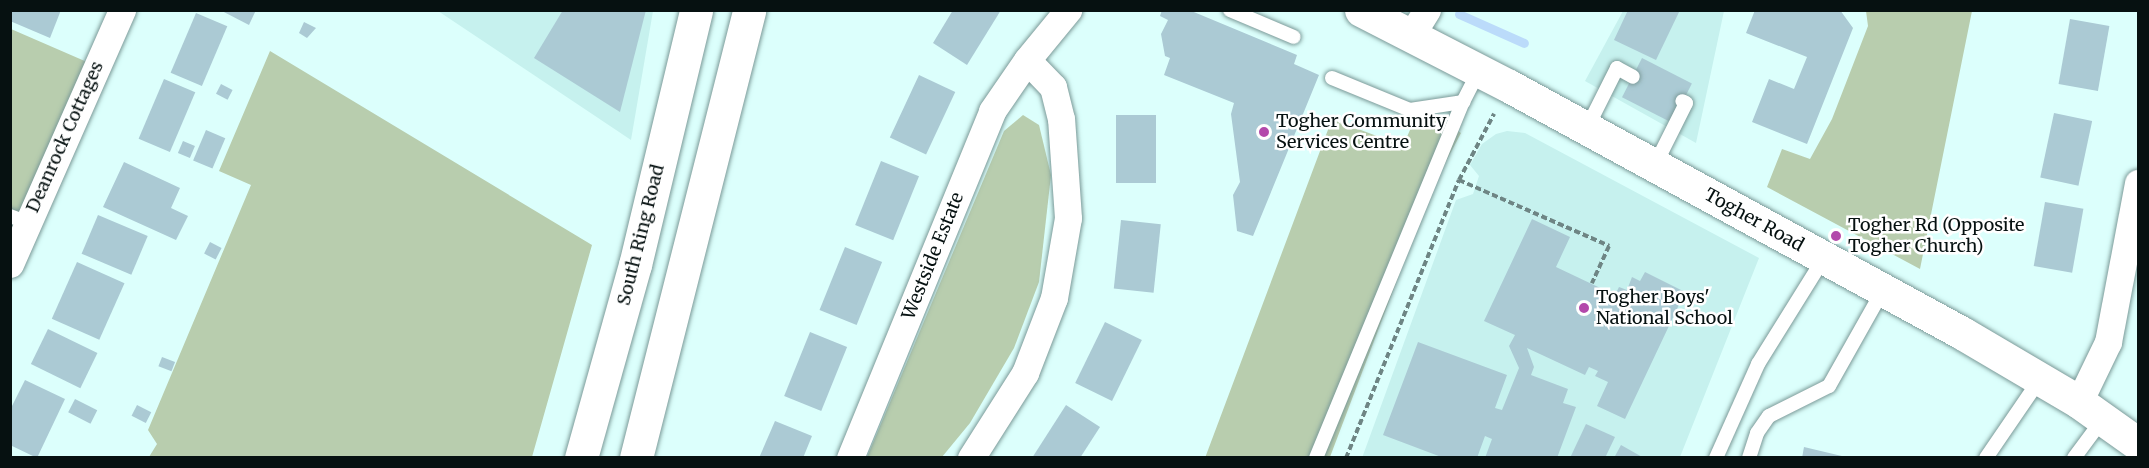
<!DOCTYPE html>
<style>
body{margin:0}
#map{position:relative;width:2149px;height:468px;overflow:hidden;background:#dcfffc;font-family:Merriweather,serif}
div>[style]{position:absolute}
.built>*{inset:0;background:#c6f1ee}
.green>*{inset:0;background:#b8cdae}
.stream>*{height:9px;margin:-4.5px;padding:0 4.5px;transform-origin:4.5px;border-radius:4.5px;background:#bbdbfa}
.building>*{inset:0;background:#abcad4;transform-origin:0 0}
.path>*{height:4px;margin-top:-2px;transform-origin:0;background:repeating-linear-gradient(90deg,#6e8584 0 6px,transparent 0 9px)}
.roads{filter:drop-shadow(0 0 2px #7b9a98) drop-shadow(0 0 2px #7b9a98)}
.service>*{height:14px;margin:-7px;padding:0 7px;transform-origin:7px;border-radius:7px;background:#fff}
.minor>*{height:27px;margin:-13.5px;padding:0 13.5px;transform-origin:13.5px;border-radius:13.5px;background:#fff}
.tertiary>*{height:33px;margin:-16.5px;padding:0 16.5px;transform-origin:16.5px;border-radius:16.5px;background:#fff}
.trunk>*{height:33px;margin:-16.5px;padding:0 16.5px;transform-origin:16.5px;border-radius:16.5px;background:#fff}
.dots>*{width:16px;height:16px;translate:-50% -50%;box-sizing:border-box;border:3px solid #fff;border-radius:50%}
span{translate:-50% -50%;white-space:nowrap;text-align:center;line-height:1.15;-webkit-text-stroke:5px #fff;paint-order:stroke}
.poi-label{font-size:18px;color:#061111}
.left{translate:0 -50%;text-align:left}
.street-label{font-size:18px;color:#061111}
.frame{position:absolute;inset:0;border:12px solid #061111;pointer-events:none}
</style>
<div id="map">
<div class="built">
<div style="clip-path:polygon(438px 11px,653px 11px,631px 140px)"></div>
<div style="clip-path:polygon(1623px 11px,1724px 11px,1696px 143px,1585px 81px)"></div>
<div style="clip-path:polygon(1507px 131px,1525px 133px,1759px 258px,1680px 457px,1362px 458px,1456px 200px,1473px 194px,1479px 176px,1470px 165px,1482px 144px,1496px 134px)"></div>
</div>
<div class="green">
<div style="clip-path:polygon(1866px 11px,1972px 11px,1920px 269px,1767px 187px,1782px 149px,1810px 159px,1832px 119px,1868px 26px)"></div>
<div style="clip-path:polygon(11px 29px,87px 62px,11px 235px)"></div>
<div style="clip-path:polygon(270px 51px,592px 245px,532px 457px,149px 457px,157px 444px,148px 430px,251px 185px,219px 171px)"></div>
<div style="clip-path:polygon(1023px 115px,1039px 125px,1051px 175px,1039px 282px,1014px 348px,970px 423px,942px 457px,867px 457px,1004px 131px)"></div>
<div style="clip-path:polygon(1437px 116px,1461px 133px,1432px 188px,1330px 457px,1205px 458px,1332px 119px,1403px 146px,1413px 123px)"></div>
</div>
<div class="stream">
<div style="left:1459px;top:14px;width:71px;rotate:24deg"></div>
</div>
<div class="building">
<div style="clip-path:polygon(10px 10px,61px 10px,50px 38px,10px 21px)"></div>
<div style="clip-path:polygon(220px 10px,256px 10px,249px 25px)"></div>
<div style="clip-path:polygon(563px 10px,646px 10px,620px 112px,534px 58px)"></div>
<div style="clip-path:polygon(953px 10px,1001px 10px,967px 65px,933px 43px)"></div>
<div style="clip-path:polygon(1162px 10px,1189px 10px,1297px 55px,1294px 64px,1319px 75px,1253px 236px,1237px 231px,1233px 195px,1240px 182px,1231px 114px,1234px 103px,1164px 75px,1170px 58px,1165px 56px,1161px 34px,1168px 20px,1160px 16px)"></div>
<div style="clip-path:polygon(1628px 10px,1680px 10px,1656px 60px,1614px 40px)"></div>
<div style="clip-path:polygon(1755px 10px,1840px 10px,1853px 28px,1807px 144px,1752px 122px,1769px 79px,1794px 89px,1807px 57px,1746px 33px)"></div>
<div style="left:196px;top:13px;width:34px;height:65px;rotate:23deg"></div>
<div style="left:2070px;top:19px;width:40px;height:66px;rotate:10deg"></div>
<div style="clip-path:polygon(304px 22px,316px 28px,307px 38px,299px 33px)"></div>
<div style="left:1642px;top:58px;width:56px;height:44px;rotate:27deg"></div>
<div style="left:919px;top:75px;width:40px;height:69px;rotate:25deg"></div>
<div style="left:164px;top:79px;width:34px;height:65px;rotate:23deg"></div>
<div style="left:221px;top:84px;width:13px;height:11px;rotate:27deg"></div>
<div style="left:2054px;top:113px;width:39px;height:66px;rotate:12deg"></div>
<div style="left:1116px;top:115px;width:40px;height:68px"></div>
<div style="left:206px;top:130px;width:21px;height:33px;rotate:23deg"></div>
<div style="left:183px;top:141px;width:13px;height:13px;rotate:23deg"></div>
<div style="left:881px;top:161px;width:41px;height:69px;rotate:22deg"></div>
<div style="clip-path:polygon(124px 162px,180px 188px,171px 208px,188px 216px,176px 240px,103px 207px)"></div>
<div style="left:2045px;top:202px;width:39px;height:65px;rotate:10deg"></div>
<div style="left:98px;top:215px;width:54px;height:42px;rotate:23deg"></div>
<div style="clip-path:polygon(1532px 219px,1570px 237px,1556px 267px,1615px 295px,1619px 287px,1627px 290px,1632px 277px,1640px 281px,1645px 272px,1685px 292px,1625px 419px,1597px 406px,1608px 382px,1595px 376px,1598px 371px,1589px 367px,1585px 375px,1527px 348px,1534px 367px,1531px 375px,1568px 389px,1563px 403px,1576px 407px,1557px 458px,1485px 458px,1492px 439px,1485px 436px,1477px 458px,1444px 458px,1383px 435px,1418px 342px,1507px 375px,1495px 408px,1502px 410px,1519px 368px,1509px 346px,1515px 335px,1484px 321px)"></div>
<div style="left:1121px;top:220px;width:40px;height:69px;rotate:6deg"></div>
<div style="left:210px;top:242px;width:13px;height:13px;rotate:27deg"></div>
<div style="left:845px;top:247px;width:40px;height:68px;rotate:22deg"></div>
<div style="left:77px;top:262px;width:52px;height:62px;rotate:24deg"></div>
<div style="left:1105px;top:322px;width:41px;height:68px;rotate:26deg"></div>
<div style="left:48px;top:329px;width:55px;height:39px;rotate:26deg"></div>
<div style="left:810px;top:332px;width:40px;height:69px;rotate:22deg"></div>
<div style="left:162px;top:357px;width:14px;height:10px;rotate:21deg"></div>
<div style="clip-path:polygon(25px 380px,65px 399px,37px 458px,10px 445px,10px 410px)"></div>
<div style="left:75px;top:399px;width:25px;height:15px;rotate:27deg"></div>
<div style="left:137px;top:405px;width:16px;height:12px;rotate:27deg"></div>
<div style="clip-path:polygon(1066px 405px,1100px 427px,1080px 458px,1032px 458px)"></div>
<div style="clip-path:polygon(775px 421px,812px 436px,803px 458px,759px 458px)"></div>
<div style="clip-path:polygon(1586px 424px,1615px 437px,1605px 458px,1570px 458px)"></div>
<div style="clip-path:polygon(1621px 445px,1644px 458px,1614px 458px)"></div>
<div style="clip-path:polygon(1804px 447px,1846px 457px,1846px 458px,1802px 458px)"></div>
</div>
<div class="path">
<div style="left:1459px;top:180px;width:164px;rotate:23.7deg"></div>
<div style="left:1609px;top:246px;width:41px;rotate:114.7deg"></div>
<div style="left:1346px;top:458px;width:300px;rotate:-67.9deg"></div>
<div style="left:1459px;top:180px;width:75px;rotate:-62.1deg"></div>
</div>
<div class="roads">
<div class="service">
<div style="left:1230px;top:10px;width:69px;rotate:22.9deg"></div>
<div style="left:1332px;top:78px;width:84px;rotate:22.3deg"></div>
<div style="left:1410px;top:110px;width:54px;rotate:-8.6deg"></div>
<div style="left:1463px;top:102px;width:35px;rotate:-63deg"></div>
<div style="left:1587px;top:128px;width:67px;rotate:-63.4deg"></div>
<div style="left:1617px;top:68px;width:18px;rotate:29deg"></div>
<div style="left:1655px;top:165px;width:69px;rotate:-63.4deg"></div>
<div style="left:1686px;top:103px;width:4px;rotate:-153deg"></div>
<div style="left:10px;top:216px;width:19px;rotate:21deg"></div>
<div style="left:1316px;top:458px;width:385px;rotate:-67.6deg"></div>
<div style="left:1716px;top:458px;width:103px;rotate:-65.9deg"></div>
<div style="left:1758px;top:364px;width:125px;rotate:-58.1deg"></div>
<div style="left:1749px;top:458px;width:26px;rotate:-72deg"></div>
<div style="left:1757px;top:433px;width:21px;rotate:-55deg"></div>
<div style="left:1769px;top:416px;width:67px;rotate:-26.6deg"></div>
<div style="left:1829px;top:386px;width:110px;rotate:-60.6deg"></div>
<div style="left:1986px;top:458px;width:96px;rotate:-55.6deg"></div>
<div style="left:2074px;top:458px;width:49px;rotate:-53.4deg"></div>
</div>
<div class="minor">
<div style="left:1410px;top:37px;width:32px;rotate:-58deg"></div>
<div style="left:10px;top:264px;width:278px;rotate:-66.2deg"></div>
<div style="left:2079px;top:402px;width:67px;rotate:-64.2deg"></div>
<div style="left:2108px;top:342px;width:162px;rotate:-79.3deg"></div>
<div style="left:850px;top:458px;width:375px;rotate:-67.7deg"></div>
<div style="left:992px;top:111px;width:62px;rotate:-55.5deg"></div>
<div style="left:1027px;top:60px;width:65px;rotate:-50.6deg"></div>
<div style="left:971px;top:458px;width:101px;rotate:-57.6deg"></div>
<div style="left:1025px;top:373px;width:80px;rotate:-68.9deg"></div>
<div style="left:1054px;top:298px;width:81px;rotate:-80.1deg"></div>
<div style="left:1068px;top:218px;width:99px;rotate:-94deg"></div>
<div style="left:1061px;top:119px;width:33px;rotate:-104deg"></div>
<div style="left:1053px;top:87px;width:37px;rotate:-134deg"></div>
</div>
<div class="tertiary">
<div style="left:1361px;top:10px;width:166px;rotate:27.2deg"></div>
<div style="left:1509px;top:86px;width:516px;rotate:28.6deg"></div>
<div style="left:1962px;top:333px;width:136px;rotate:30.5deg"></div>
<div style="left:2079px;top:402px;width:72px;rotate:35.4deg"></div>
</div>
<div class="trunk">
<div style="left:581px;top:458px;width:200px;rotate:-74.4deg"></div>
<div style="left:635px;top:265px;width:262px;rotate:-76.5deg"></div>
<div style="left:636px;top:458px;width:462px;rotate:-75.8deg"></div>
</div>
</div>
<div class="dots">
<div style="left:1264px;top:132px;background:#b349ab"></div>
<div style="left:1836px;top:236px;background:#b349ab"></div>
<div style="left:1584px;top:308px;background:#b349ab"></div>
</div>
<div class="poi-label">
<span class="left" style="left:1276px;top:132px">Togher Community<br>Services Centre</span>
<span class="left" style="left:1848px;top:236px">Togher Rd (Opposite<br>Togher Church)</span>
<span class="left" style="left:1596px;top:308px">Togher Boys'<br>National School</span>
</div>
<div class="street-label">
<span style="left:65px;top:137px;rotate:-66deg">Deanrock Cottages</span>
<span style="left:1754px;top:220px;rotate:29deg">Togher Road</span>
<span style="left:641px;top:235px;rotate:-76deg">South Ring Road</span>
<span style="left:933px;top:256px;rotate:-68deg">Westside Estate</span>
</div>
<div class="frame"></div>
</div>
